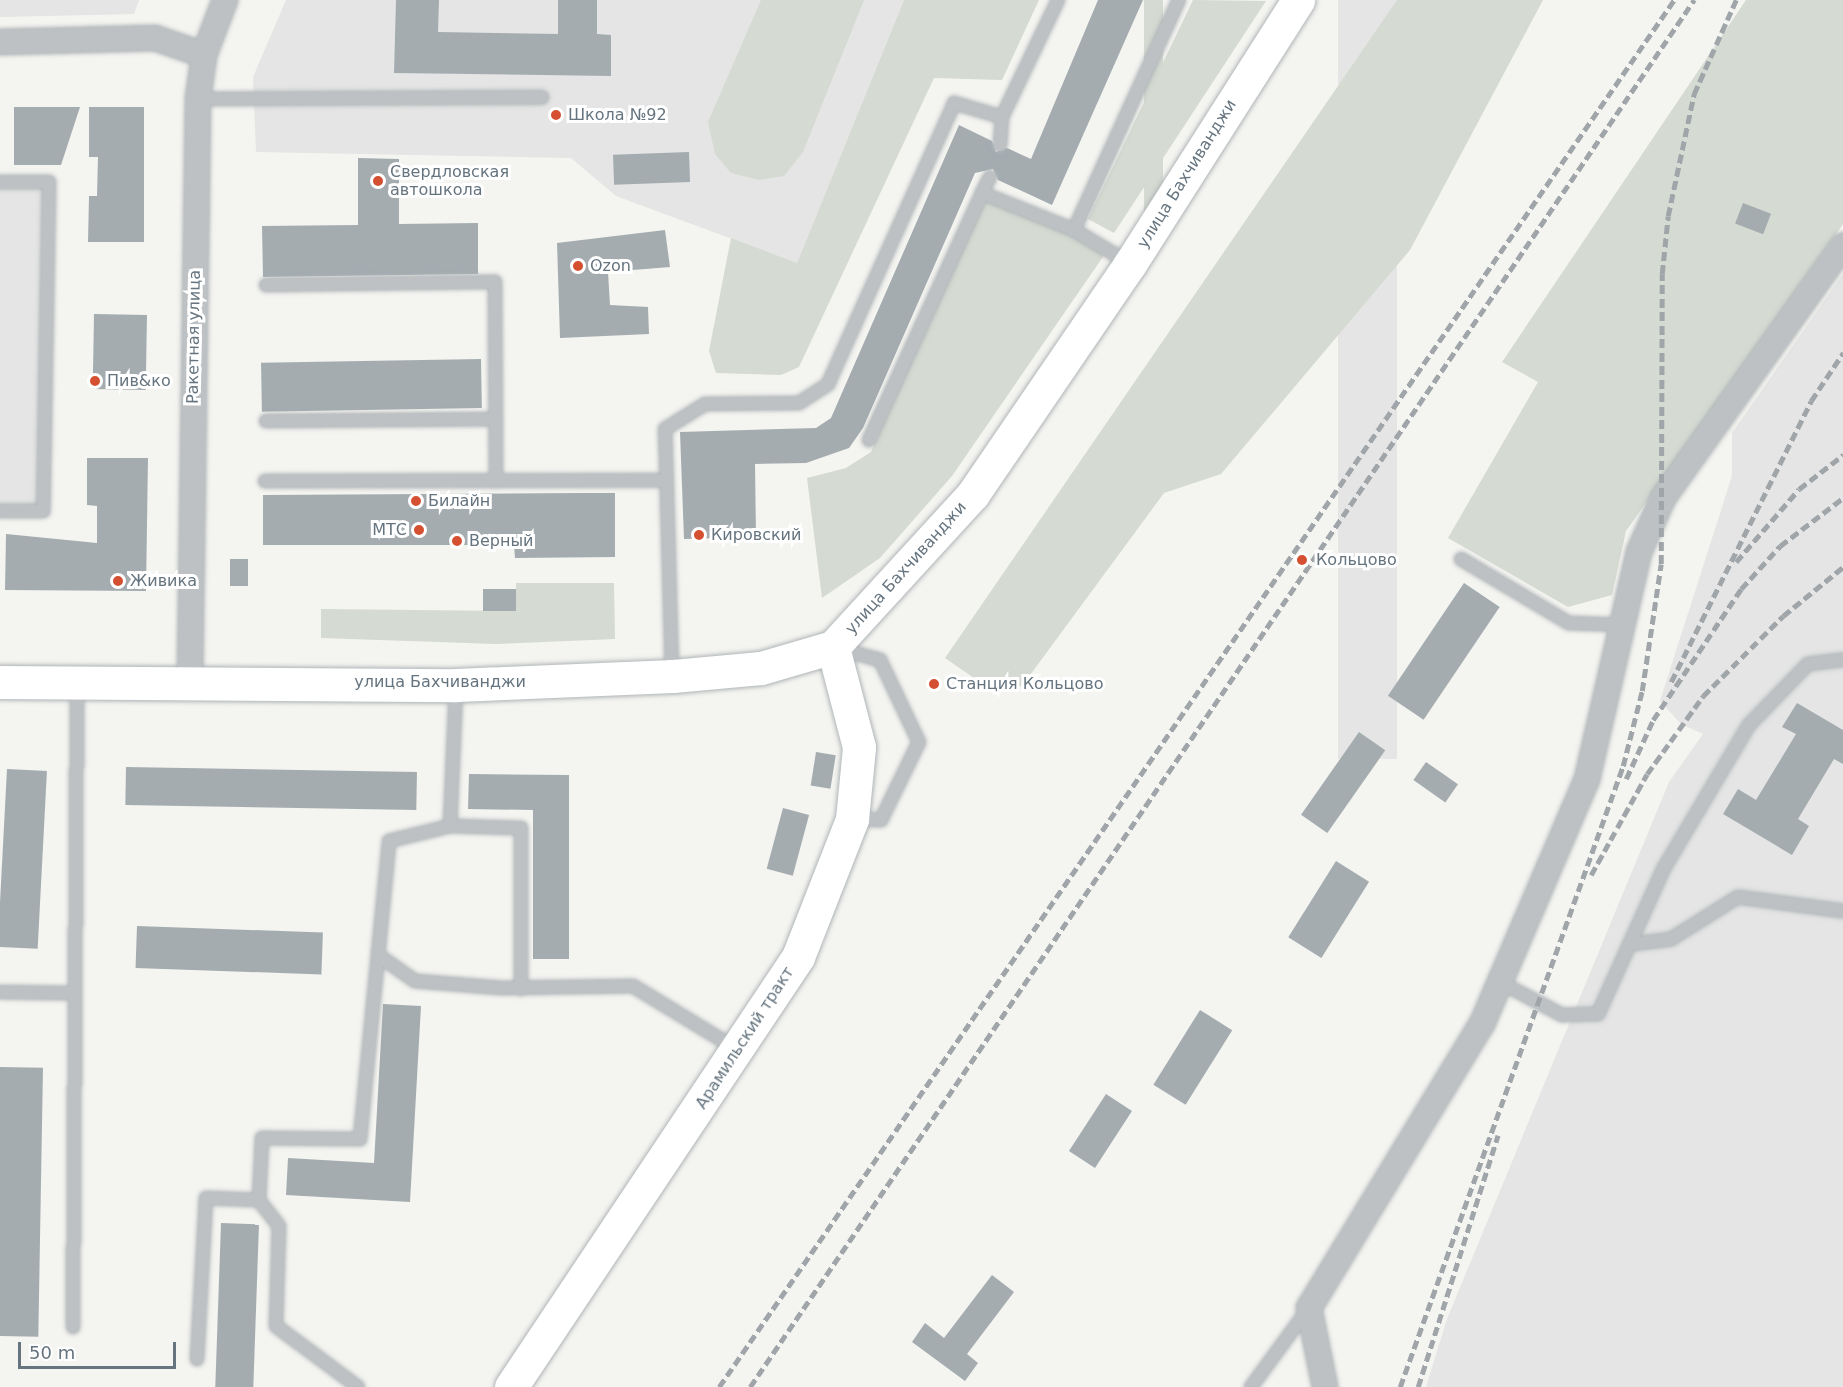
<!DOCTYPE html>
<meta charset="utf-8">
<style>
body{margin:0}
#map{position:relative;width:1843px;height:1387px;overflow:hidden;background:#f4f4f0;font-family:"DejaVu Sans",sans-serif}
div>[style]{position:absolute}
.built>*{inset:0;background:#e4e5e4;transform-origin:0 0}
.green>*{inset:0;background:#d5dad2;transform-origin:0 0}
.building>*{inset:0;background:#a4acb0;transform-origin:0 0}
.roads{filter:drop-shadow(0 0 2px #b0b5b8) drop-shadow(0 0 2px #b0b5b8)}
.lane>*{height:12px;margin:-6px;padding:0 6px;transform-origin:6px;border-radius:6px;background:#bdc1c4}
.street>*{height:24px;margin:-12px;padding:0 12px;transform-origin:12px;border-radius:12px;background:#bdc1c4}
.secondary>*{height:33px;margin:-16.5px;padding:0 16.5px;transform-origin:16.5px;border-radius:16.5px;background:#fff}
.rail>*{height:4.5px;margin-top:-2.25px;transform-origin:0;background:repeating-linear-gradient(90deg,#9fa5a9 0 9px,transparent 0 13.5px)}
.dots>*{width:16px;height:16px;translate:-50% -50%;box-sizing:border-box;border:3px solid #fff;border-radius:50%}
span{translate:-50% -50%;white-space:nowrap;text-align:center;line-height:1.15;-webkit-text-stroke:6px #fff;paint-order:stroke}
.poi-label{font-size:16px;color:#65747f}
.left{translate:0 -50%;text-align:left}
.right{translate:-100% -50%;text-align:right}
.street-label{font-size:16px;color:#65747f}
.scale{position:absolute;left:18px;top:1342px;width:158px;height:27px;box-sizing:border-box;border:3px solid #65747f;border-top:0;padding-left:8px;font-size:18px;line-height:21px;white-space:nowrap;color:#65747f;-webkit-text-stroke:4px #fff;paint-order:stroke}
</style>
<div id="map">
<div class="built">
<div style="clip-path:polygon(0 0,139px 0,134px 14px,0 17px)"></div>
<div style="clip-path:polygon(286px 0,904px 0,797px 263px,616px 196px,571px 158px,256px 152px,253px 77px)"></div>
<div style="left:1338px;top:0;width:59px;height:759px"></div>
<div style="left:0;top:187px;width:44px;height:319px"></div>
<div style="clip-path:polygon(1843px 274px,1843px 1387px,1426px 1387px,1447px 1319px,1669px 782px,1703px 734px,1681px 724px,1660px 701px,1732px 476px,1732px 433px)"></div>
</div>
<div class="green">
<div style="clip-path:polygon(761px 0,864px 0,803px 152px,784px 176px,759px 180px,731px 173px,715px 154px,708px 122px)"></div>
<div style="clip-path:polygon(904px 0,1039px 0,1002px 80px,934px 78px,799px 367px,781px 375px,716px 373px,709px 351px,731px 238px,797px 263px)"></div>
<div style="left:1144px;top:0;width:19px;height:224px"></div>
<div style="clip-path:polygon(1193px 0,1266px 1px,1114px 233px,1088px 219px)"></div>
<div style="clip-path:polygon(1397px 0,1543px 0,1410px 250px,1221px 474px,1164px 493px,1022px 686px,987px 687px,945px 658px)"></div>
<div style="clip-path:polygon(1746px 0,1843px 0,1843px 224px,1626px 531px,1612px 595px,1568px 607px,1448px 538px,1538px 382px,1502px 362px)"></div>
<div style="clip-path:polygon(981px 194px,1107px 251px,952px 476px,880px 558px,822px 598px,807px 478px,846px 468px,871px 452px)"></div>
<div style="clip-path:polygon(516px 583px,614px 583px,615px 639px,496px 644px,321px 638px,321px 609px,516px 611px)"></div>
</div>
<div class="building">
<div style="clip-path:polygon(396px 0,439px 0,438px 32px,558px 34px,558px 0,597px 0,597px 34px,611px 35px,611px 76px,394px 73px)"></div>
<div style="clip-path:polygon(1098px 0,1143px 0,1052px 205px,998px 180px,993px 169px,975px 173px,863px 428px,849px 448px,806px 463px,755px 464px,756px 537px,684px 539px,680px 432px,816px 428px,831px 418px,959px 125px,992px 141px,996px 152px,1007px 148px,1031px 159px)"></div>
<div style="clip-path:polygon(14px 107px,80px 107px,61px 165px,14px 165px)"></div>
<div style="clip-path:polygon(89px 107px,144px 107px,144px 242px,88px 242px,89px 196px,97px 196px,98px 157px,89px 157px)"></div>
<div style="left:689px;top:152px;width:30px;height:76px;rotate:88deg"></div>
<div style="clip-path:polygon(358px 158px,399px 159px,399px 224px,478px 223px,478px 274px,263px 277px,262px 226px,358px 225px)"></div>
<div style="left:1743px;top:203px;width:30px;height:22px;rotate:21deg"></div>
<div style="clip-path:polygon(665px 230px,670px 267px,608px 272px,610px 305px,648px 307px,649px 334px,560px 338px,557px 243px)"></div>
<div style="left:94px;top:314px;width:53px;height:75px;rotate:1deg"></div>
<div style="left:481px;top:359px;width:49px;height:220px;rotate:89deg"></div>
<div style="clip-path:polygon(87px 458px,148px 458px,146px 591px,5px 590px,6px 534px,97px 543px,97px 506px,87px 505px)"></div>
<div style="clip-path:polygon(585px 493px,615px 493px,615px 557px,515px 558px,514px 545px,263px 545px,263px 495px)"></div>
<div style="left:230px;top:559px;width:18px;height:27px"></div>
<div style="left:1464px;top:583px;width:43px;height:136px;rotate:34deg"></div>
<div style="left:483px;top:589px;width:33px;height:22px"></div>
<div style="clip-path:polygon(1797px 703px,1843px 730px,1843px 764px,1834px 759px,1798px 819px,1809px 826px,1792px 855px,1723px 814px,1738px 789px,1756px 800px,1796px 734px,1782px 727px)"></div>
<div style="left:1359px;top:732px;width:32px;height:101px;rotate:35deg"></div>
<div style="left:816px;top:752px;width:20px;height:34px;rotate:9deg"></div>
<div style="left:1426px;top:762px;width:39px;height:22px;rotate:35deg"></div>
<div style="left:126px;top:767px;width:291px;height:38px;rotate:1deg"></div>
<div style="left:7px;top:769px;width:40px;height:178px;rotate:3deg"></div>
<div style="clip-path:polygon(469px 774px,569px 775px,569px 959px,533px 959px,533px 810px,468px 809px)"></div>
<div style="left:783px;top:808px;width:27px;height:63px;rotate:15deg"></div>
<div style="left:1336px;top:861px;width:39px;height:90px;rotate:32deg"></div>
<div style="left:137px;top:926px;width:186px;height:42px;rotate:2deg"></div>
<div style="clip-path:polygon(383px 1004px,421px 1006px,410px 1202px,286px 1195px,288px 1158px,374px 1163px)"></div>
<div style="left:1200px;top:1010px;width:38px;height:88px;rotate:32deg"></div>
<div style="left:0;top:1067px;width:43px;height:269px;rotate:1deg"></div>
<div style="left:1106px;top:1094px;width:31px;height:68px;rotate:33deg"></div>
<div style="left:221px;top:1223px;width:38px;height:164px;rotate:2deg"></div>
<div style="clip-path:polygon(992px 1275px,1014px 1292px,967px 1354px,978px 1363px,965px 1381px,912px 1342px,925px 1323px,944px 1338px)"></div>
</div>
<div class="roads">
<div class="lane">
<div style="left:198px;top:99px;width:344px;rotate:-0.3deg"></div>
<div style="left:1000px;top:145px;width:28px;rotate:-86deg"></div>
<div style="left:1002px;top:117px;width:130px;rotate:-64.4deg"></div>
<div style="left:990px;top:177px;width:18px;rotate:117deg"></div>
<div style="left:982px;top:193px;width:99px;rotate:21.9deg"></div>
<div style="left:1074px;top:230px;width:64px;rotate:31deg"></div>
<div style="left:0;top:182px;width:49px"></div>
<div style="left:49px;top:182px;width:329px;rotate:91deg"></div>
<div style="left:43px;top:511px;width:43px;rotate:180deg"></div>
<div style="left:1074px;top:230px;width:253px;rotate:-65.5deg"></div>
<div style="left:266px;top:285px;width:229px;rotate:-0.8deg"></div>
<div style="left:495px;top:282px;width:199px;rotate:89.7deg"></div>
<div style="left:266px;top:421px;width:230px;rotate:-0.5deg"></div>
<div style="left:869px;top:440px;width:272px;rotate:-65.4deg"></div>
<div style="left:265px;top:481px;width:400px;rotate:-0.1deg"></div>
<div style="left:1461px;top:559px;width:126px;rotate:30.7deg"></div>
<div style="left:1569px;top:623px;width:56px;rotate:2deg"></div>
<div style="left:836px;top:648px;width:46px;rotate:15.3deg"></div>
<div style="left:880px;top:660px;width:91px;rotate:64.6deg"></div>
<div style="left:919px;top:742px;width:87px;rotate:116deg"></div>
<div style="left:881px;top:820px;width:28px;rotate:-178deg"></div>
<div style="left:672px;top:674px;width:245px;rotate:-91.6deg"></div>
<div style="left:665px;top:429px;width:47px;rotate:-32deg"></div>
<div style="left:705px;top:404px;width:94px;rotate:-0.6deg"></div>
<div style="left:799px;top:403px;width:35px;rotate:-33deg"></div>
<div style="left:828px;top:384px;width:308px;rotate:-65.8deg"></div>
<div style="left:954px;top:103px;width:50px;rotate:16.3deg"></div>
<div style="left:450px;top:826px;width:71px;rotate:1.6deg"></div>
<div style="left:521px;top:828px;width:161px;rotate:90deg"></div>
<div style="left:1632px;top:944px;width:39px;rotate:-7deg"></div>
<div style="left:1671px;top:939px;width:79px;rotate:-32.1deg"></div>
<div style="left:1738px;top:897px;width:106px;rotate:7.6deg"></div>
<div style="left:378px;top:955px;width:45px;rotate:35.1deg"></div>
<div style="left:415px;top:981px;width:87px;rotate:4.6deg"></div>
<div style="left:502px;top:988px;width:131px;rotate:-0.9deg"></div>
<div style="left:633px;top:986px;width:119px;rotate:31.3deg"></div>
<div style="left:1500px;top:982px;width:70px;rotate:28deg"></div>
<div style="left:1562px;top:1015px;width:36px;rotate:-2deg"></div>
<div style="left:1598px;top:1014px;width:160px;rotate:-65.7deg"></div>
<div style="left:1664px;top:868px;width:166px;rotate:-59.3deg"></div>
<div style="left:1749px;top:725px;width:85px;rotate:-46deg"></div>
<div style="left:1808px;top:664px;width:35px;rotate:-7deg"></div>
<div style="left:0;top:992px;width:75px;rotate:0.8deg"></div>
<div style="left:73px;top:1327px;width:644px;rotate:-89.64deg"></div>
<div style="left:197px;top:1359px;width:161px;rotate:-86.8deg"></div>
<div style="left:206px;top:1198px;width:53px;rotate:2.2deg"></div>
<div style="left:358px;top:1387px;width:102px;rotate:-143.4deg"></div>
<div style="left:276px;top:1326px;width:100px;rotate:-88.3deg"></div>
<div style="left:279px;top:1226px;width:33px;rotate:-128deg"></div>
<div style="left:259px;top:1200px;width:62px;rotate:-87.2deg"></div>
<div style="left:262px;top:1138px;width:98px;rotate:0.6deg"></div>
<div style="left:360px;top:1139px;width:299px;rotate:-84.4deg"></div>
<div style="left:389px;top:841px;width:63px;rotate:-13.8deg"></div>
<div style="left:450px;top:826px;width:140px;rotate:-87.5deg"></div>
<div style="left:1251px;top:1387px;width:97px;rotate:-53.8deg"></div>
</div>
<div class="street">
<div style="left:0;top:42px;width:155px;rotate:-1.5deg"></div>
<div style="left:155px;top:38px;width:52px;rotate:19.1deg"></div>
<div style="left:190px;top:679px;width:580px;rotate:-89.21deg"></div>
<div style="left:198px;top:99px;width:44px;rotate:-82.2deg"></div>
<div style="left:204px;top:55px;width:59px;rotate:-69.1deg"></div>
<div style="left:1325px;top:1387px;width:81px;rotate:-101.4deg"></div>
<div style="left:1309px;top:1308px;width:333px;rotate:-58.7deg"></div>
<div style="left:1482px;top:1024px;width:267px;rotate:-66.8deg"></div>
<div style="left:1587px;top:779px;width:233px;rotate:-77.1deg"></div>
<div style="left:1639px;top:552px;width:59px;rotate:-66deg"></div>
<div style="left:1663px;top:498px;width:310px;rotate:-54.5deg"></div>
</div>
<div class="secondary">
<div style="left:0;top:682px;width:456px;rotate:0.4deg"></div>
<div style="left:456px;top:685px;width:217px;rotate:-2.4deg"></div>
<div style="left:673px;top:676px;width:88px;rotate:-5.2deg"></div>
<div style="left:761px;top:668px;width:75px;rotate:-16.3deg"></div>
<div style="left:833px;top:647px;width:207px;rotate:-47.5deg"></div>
<div style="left:973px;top:494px;width:278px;rotate:-55.7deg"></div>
<div style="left:1130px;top:264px;width:313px;rotate:-57.5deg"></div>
<div style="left:511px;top:1387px;width:517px;rotate:-56.28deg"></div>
<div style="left:798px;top:957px;width:148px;rotate:-68.6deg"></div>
<div style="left:852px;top:819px;width:72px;rotate:-84.4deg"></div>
<div style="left:859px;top:747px;width:103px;rotate:-104.6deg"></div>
</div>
</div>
<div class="rail">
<div style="left:1736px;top:562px;width:96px;rotate:-49.2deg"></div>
<div style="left:1799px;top:489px;width:56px;rotate:-37.7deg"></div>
<div style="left:1671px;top:682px;width:314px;rotate:-63.5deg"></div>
<div style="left:1811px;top:401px;width:58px;rotate:-56.3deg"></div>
<div style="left:1626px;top:779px;width:65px;rotate:-65.4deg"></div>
<div style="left:1653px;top:720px;width:158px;rotate:-56.1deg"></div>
<div style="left:1741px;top:589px;width:58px;rotate:-47.8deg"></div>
<div style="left:1780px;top:546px;width:79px;rotate:-37.3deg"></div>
<div style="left:1591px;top:875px;width:115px;rotate:-61deg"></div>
<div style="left:1647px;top:774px;width:96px;rotate:-54.3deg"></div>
<div style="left:1703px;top:696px;width:113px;rotate:-45deg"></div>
<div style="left:1783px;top:616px;width:77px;rotate:-39.2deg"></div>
<div style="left:719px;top:1387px;width:1684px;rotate:-55.45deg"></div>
<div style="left:750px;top:1387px;width:1678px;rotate:-55.76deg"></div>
<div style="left:1400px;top:1387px;width:660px;rotate:-70.25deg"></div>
<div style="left:1623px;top:766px;width:77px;rotate:-75.8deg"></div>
<div style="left:1642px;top:691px;width:128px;rotate:-81.5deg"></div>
<div style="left:1661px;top:564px;width:290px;rotate:-89.8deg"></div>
<div style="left:1662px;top:274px;width:58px;rotate:-84.1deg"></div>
<div style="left:1668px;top:216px;width:125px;rotate:-78deg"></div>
<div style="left:1694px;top:94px;width:103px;rotate:-65.9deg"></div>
<div style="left:1418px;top:1387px;width:264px;rotate:-72.4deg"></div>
</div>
<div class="dots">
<div style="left:556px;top:115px;background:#d45030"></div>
<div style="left:378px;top:181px;background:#d45030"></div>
<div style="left:578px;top:266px;background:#d45030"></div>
<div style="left:95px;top:381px;background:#d45030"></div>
<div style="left:416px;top:501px;background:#d45030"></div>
<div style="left:419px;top:530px;background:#d45030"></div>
<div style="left:699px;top:535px;background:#d45030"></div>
<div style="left:457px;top:541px;background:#d45030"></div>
<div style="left:1302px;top:560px;background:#d45030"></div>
<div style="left:118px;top:581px;background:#d45030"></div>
<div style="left:934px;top:684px;background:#d45030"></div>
</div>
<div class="poi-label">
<span class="left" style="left:568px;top:115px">Школа №92</span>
<span class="left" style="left:390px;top:181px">Свердловская<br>автошкола</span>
<span class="left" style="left:590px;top:266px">Ozon</span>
<span class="left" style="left:107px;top:381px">Пив&amp;ко</span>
<span class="left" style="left:428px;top:501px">Билайн</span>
<span class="right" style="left:407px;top:530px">МТС</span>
<span class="left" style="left:711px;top:535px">Кировский</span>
<span class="left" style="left:469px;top:541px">Верный</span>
<span class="left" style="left:1316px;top:560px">Кольцово</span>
<span class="left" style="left:130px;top:581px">Живика</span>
<span class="left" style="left:946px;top:684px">Станция Кольцово</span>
</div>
<div class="street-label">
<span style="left:1187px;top:174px;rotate:-58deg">улица Бахчиванджи</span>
<span style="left:194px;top:337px;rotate:-89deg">Ракетная улица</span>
<span style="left:906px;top:568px;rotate:-48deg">улица Бахчиванджи</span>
<span style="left:440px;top:682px">улица Бахчиванджи</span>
<span style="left:745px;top:1038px;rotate:-57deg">Арамильский тракт</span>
</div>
<div class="scale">50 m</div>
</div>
